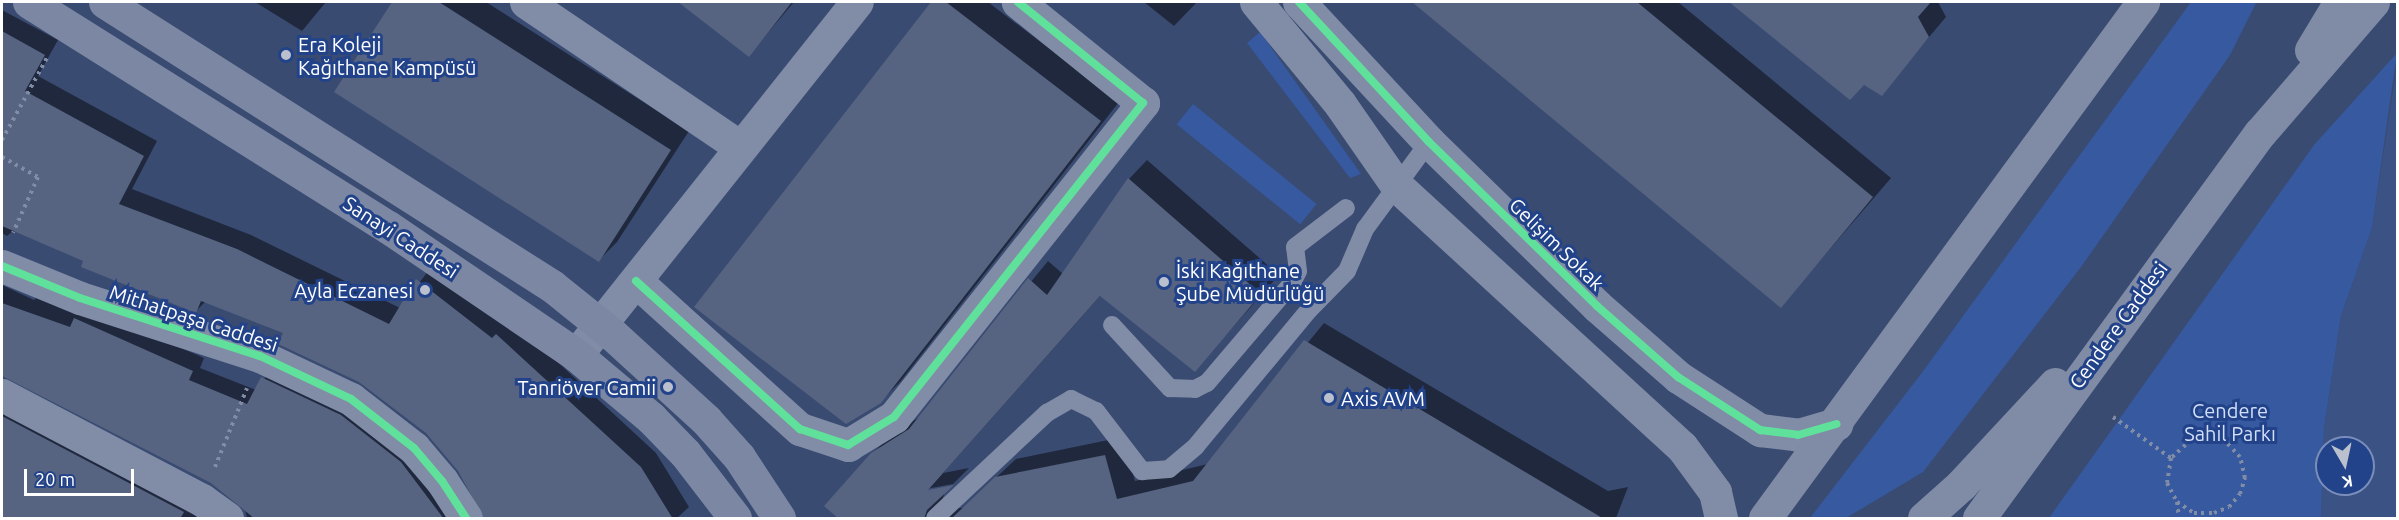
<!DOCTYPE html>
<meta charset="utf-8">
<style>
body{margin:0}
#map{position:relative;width:2399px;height:520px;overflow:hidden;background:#3a4b72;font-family:Ubuntu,sans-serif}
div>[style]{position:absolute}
.green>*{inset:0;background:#3659a0;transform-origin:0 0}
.water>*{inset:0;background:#3b5285}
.shadow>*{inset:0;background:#0007}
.building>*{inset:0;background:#566482}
.path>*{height:4px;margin-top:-2px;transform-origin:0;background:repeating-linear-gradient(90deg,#818ca7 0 3px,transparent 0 7.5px)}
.service>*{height:18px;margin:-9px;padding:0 9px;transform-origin:9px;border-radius:9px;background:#818ca7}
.minor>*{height:33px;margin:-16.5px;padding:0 16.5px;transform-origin:16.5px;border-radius:16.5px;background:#818ca7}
.tertiary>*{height:33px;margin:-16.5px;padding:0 16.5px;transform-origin:16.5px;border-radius:16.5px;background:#818ca7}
.secondary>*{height:33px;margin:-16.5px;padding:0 16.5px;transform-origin:16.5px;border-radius:16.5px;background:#7c87a3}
.primary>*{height:33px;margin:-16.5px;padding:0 16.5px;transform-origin:16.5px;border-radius:16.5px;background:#808ba5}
.cycleway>*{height:8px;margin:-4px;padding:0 4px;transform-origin:4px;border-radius:4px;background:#60e19b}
.dots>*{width:16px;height:16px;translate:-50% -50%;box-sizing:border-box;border:3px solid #22438a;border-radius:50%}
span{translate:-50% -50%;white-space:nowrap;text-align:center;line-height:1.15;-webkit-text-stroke:6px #22438a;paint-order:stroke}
.poi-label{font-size:20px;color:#fff}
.left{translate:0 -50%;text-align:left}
.right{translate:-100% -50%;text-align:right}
.street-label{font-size:20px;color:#fff}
.park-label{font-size:20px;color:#d2dff8}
.frame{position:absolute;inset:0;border:3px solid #fff;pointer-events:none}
.north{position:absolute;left:2315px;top:436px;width:60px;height:60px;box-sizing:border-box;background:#22438a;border:2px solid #7a8eb9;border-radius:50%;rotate:171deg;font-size:16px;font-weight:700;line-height:24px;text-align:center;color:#fff}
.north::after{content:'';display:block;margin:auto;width:21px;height:27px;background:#bac0ce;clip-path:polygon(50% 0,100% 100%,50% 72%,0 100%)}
.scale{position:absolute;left:24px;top:469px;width:110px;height:27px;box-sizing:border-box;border:3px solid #fff;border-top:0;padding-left:8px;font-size:18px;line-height:21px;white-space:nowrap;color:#fff;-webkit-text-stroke:4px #22438a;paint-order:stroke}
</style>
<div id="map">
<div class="green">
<div style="clip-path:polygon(2191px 2px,2256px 3px,2230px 55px,2081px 267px,1923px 472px,1846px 518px,1810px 518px,1921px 374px)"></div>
<div style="clip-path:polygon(1260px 32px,1361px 174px,1350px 178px,1247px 43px)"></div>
<div style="clip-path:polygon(2397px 53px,2372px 228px,2341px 316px,2324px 429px,2321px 518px,2049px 518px,2314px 145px)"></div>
<div style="left:1193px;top:104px;width:159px;height:26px;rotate:39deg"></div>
</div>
<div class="water">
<div style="clip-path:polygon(evenodd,2397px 66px,2397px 518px,2321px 518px,2324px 429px,2341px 316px,2372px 228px,2397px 66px,2327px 448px,2363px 448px,2363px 484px,2327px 484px,2327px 448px)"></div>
</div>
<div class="shadow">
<div style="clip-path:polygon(255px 2px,326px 2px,302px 31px)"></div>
<div style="clip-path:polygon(394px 2px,486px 2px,689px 131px,617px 242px,599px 260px,336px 91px)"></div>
<div style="clip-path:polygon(681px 2px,794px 2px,749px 55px)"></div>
<div style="clip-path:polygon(933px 2px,988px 2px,1119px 102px,900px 382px,880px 402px,696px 306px)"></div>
<div style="clip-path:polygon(1144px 2px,1197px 2px,1174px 26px)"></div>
<div style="clip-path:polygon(1415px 2px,1678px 2px,1891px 178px,1781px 306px)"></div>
<div style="clip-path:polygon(1732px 2px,1938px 2px,1946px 17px,1881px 94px,1864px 84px,1850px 98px)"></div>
<div style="clip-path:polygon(2px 10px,58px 40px,38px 76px,157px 141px,132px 189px,251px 235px,400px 308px,432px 266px,512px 320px,656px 453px,689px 507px,677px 518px,496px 518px,427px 432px,360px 381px,285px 333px,206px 301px,196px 311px,14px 230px,7px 236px,2px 233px)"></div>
<div style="clip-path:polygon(1147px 160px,1279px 275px,1195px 370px,1101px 295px,943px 473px,969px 468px,953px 484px,920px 490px,945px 491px,942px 501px,946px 508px,963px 508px,1016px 459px,1123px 437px,1135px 481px,1208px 464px,1324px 323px,1608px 491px,1628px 487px,1616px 518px,841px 518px,872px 454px,891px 435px,921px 416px,1048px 261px,1063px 274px,1129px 179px)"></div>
<div style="clip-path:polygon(2px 285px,34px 300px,37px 297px,88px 307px,204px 358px,200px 368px,256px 390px,274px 366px,353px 403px,468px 518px,247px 518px,245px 509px,212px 482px,11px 377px,2px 377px)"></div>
<div style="clip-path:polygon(2px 396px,225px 518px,2px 518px)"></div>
</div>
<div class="building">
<div style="clip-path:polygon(392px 2px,439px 2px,671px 150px,599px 262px,334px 92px)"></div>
<div style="clip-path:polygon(678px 2px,792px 2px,749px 57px)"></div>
<div style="clip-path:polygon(931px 2px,946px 2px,1101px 121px,881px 403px,846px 424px,694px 307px)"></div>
<div style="clip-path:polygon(1412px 2px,1637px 2px,1873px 197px,1781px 308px)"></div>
<div style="clip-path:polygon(1729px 2px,1931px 2px,1918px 17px,1929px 37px,1882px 96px,1864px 85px,1850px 100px)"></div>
<div style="clip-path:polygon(2px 31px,45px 55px,25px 91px,144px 156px,119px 204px,237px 249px,389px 324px,416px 279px,492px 338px,496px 334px,641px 467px,673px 519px,484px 519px,458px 471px,426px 433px,359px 382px,278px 344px,283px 333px,201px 301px,196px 313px,81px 267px,83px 261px,2px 226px)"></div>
<div style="clip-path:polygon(1128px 178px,1261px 294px,1195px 372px,1100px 296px,928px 490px,954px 485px,927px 510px,924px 519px,839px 519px,824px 506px,871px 453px,909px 429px,1028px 278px,1047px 295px)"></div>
<div style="clip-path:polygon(2px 303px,70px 327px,74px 318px,193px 371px,189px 380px,247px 404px,261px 377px,341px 415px,401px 462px,444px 519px,255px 519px,211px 483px,2px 376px)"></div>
<div style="clip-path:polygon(1304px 340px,1604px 519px,951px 519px,995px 477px,1105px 455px,1117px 499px,1193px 481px)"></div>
<div style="clip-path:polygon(2px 416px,184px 512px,180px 519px,2px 519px)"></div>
</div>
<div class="path">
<div style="left:2px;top:140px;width:96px;rotate:-61.3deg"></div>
<div style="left:2px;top:157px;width:41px;rotate:29.1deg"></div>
<div style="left:38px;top:177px;width:61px;rotate:114.1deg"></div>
<div style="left:2113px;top:417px;width:71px;rotate:35.3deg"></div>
<div style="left:215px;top:467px;width:85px;rotate:-67.9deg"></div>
<div style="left:2177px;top:502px;width:20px;rotate:33deg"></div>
<div style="left:2194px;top:513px;width:20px"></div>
<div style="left:2214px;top:513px;width:16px;rotate:-22deg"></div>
<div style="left:2229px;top:507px;width:17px;rotate:-50deg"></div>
<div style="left:2240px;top:494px;width:17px;rotate:-73deg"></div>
<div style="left:2245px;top:478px;width:22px;rotate:-103deg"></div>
<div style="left:2240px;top:457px;width:21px;rotate:-133deg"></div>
<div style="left:2226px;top:442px;width:18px;rotate:-164deg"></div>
<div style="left:2209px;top:437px;width:18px;rotate:171deg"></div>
<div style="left:2191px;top:440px;width:27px;rotate:138deg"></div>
<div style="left:2171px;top:458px;width:25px;rotate:99deg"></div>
<div style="left:2167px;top:483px;width:21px;rotate:62deg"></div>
<div style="left:2177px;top:502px;width:16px;rotate:83deg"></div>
</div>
<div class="service">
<div style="left:1112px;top:325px;width:86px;rotate:47.4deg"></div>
<div style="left:1170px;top:388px;width:25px;rotate:2deg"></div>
<div style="left:1195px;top:389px;width:13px;rotate:-27deg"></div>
<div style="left:1207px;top:383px;width:131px;rotate:-49.6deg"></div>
<div style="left:1292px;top:283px;width:13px;rotate:-63deg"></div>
<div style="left:1298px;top:271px;width:24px;rotate:-97deg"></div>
<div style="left:1295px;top:247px;width:64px;rotate:-37.4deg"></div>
<div style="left:935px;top:518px;width:154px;rotate:-43.2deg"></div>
<div style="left:1047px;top:413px;width:28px;rotate:-30deg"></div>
<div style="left:1071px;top:399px;width:28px;rotate:26deg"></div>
<div style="left:1096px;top:411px;width:76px;rotate:52.5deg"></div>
<div style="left:1142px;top:471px;width:27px;rotate:-4deg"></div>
<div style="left:1169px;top:469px;width:35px;rotate:-40deg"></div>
<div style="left:1196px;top:446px;width:177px;rotate:-50.3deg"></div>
<div style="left:1309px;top:310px;width:54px;rotate:-45.7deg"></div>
<div style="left:1347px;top:271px;width:46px;rotate:-66.8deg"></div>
<div style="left:1365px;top:229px;width:108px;rotate:-53.7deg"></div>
</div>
<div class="minor">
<div style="left:526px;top:2px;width:258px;rotate:34.1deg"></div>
<div style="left:636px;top:281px;width:221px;rotate:42.1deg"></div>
<div style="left:800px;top:429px;width:51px;rotate:18.4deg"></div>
<div style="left:848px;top:445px;width:54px;rotate:-31.3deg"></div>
<div style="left:894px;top:417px;width:401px;rotate:-51.6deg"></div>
<div style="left:1143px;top:103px;width:161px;rotate:-141.1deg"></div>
<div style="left:576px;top:355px;width:451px;rotate:-51.5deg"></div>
<div style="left:2px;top:395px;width:226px;rotate:27.7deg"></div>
<div style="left:202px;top:500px;width:31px;rotate:36deg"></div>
</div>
<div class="tertiary">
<div style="left:1256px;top:2px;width:132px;rotate:50.5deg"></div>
<div style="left:1340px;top:104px;width:100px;rotate:55.2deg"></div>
<div style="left:1397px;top:186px;width:386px;rotate:42.5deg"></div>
<div style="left:1682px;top:447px;width:56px;rotate:53.7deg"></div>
<div style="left:1715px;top:492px;width:27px;rotate:77deg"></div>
<div style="left:1299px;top:2px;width:191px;rotate:47.1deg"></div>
<div style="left:1429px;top:142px;width:235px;rotate:44.3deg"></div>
<div style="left:1597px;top:306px;width:108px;rotate:41.2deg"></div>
<div style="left:1678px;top:377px;width:98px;rotate:32.9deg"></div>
<div style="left:1760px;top:430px;width:38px;rotate:7deg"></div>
<div style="left:1798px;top:435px;width:40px;rotate:-16deg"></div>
<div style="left:2px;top:266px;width:84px;rotate:22.3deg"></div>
<div style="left:80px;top:298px;width:189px;rotate:17.9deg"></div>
<div style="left:260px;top:356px;width:101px;rotate:25.3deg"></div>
<div style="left:351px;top:399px;width:80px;rotate:37.9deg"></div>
<div style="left:414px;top:448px;width:43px;rotate:49.7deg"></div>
<div style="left:442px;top:481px;width:44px;rotate:57deg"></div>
</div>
<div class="secondary">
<div style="left:29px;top:2px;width:424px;rotate:32.1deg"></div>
<div style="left:388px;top:227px;width:227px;rotate:34.2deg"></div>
<div style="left:576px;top:355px;width:98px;rotate:40deg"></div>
<div style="left:651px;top:418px;width:49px;rotate:45.8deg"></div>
<div style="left:685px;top:453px;width:82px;rotate:52.4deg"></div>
<div style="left:105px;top:2px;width:530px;rotate:32.43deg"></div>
<div style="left:552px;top:286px;width:78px;rotate:38.8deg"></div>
<div style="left:613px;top:335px;width:126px;rotate:42.4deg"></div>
<div style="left:706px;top:420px;width:50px;rotate:48.3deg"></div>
<div style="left:739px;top:457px;width:73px;rotate:56.7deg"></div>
</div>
<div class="primary">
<div style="left:2311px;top:50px;width:56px;rotate:-58.9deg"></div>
<div style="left:1765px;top:518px;width:640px;rotate:-53.78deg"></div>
<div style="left:1924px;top:518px;width:50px;rotate:-41.7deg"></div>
<div style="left:1961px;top:485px;width:138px;rotate:-47.1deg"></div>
<div style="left:1979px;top:518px;width:477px;rotate:-53.9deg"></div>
<div style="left:2260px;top:133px;width:173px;rotate:-49.2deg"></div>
</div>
<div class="cycleway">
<div style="left:1299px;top:2px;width:191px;rotate:47.1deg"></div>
<div style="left:1429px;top:142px;width:235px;rotate:44.3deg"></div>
<div style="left:1597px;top:306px;width:108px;rotate:41.2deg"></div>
<div style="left:1678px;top:377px;width:98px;rotate:32.9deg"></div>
<div style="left:1760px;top:430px;width:38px;rotate:7deg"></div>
<div style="left:1798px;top:435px;width:40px;rotate:-16deg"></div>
<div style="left:2px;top:266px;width:84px;rotate:22.3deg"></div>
<div style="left:80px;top:298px;width:189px;rotate:17.9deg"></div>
<div style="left:260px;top:356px;width:101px;rotate:25.3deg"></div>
<div style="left:351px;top:399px;width:80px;rotate:37.9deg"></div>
<div style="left:414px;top:448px;width:43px;rotate:49.7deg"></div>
<div style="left:442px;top:481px;width:44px;rotate:57deg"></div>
<div style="left:636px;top:281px;width:221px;rotate:42.1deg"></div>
<div style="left:800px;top:429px;width:51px;rotate:18.4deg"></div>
<div style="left:848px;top:445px;width:54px;rotate:-31.3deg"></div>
<div style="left:894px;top:417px;width:401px;rotate:-51.6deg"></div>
<div style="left:1143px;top:103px;width:161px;rotate:-141.1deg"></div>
</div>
<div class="dots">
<div style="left:286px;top:55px;background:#bac0ce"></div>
<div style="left:1164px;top:282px;background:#bac0ce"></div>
<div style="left:425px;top:290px;background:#bac0ce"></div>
<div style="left:668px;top:387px;background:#bac0ce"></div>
<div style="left:1329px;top:398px;background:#bac0ce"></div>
</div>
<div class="poi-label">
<span class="left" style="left:298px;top:56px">Era Koleji<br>Kağıthane Kampüsü</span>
<span class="left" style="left:1176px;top:282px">İski Kağıthane<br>Şube Müdürlüğü</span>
<span class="right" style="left:413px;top:290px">Ayla Eczanesi</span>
<span class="right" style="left:656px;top:387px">Tanriöver Camii</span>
<span class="left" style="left:1341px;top:398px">Axis AVM</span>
</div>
<div class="street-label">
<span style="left:401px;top:237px;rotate:33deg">Sanayi Caddesi</span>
<span style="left:1557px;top:244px;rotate:44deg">Gelişim Sokak</span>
<span style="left:194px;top:318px;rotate:18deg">Mithatpaşa Caddesi</span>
<span style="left:2118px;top:325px;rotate:-54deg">Cendere Caddesi</span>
</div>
<div class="park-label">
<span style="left:2230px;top:422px">Cendere<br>Sahil Parkı</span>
</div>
<div class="frame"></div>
<div class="north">K</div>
<div class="scale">20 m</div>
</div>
